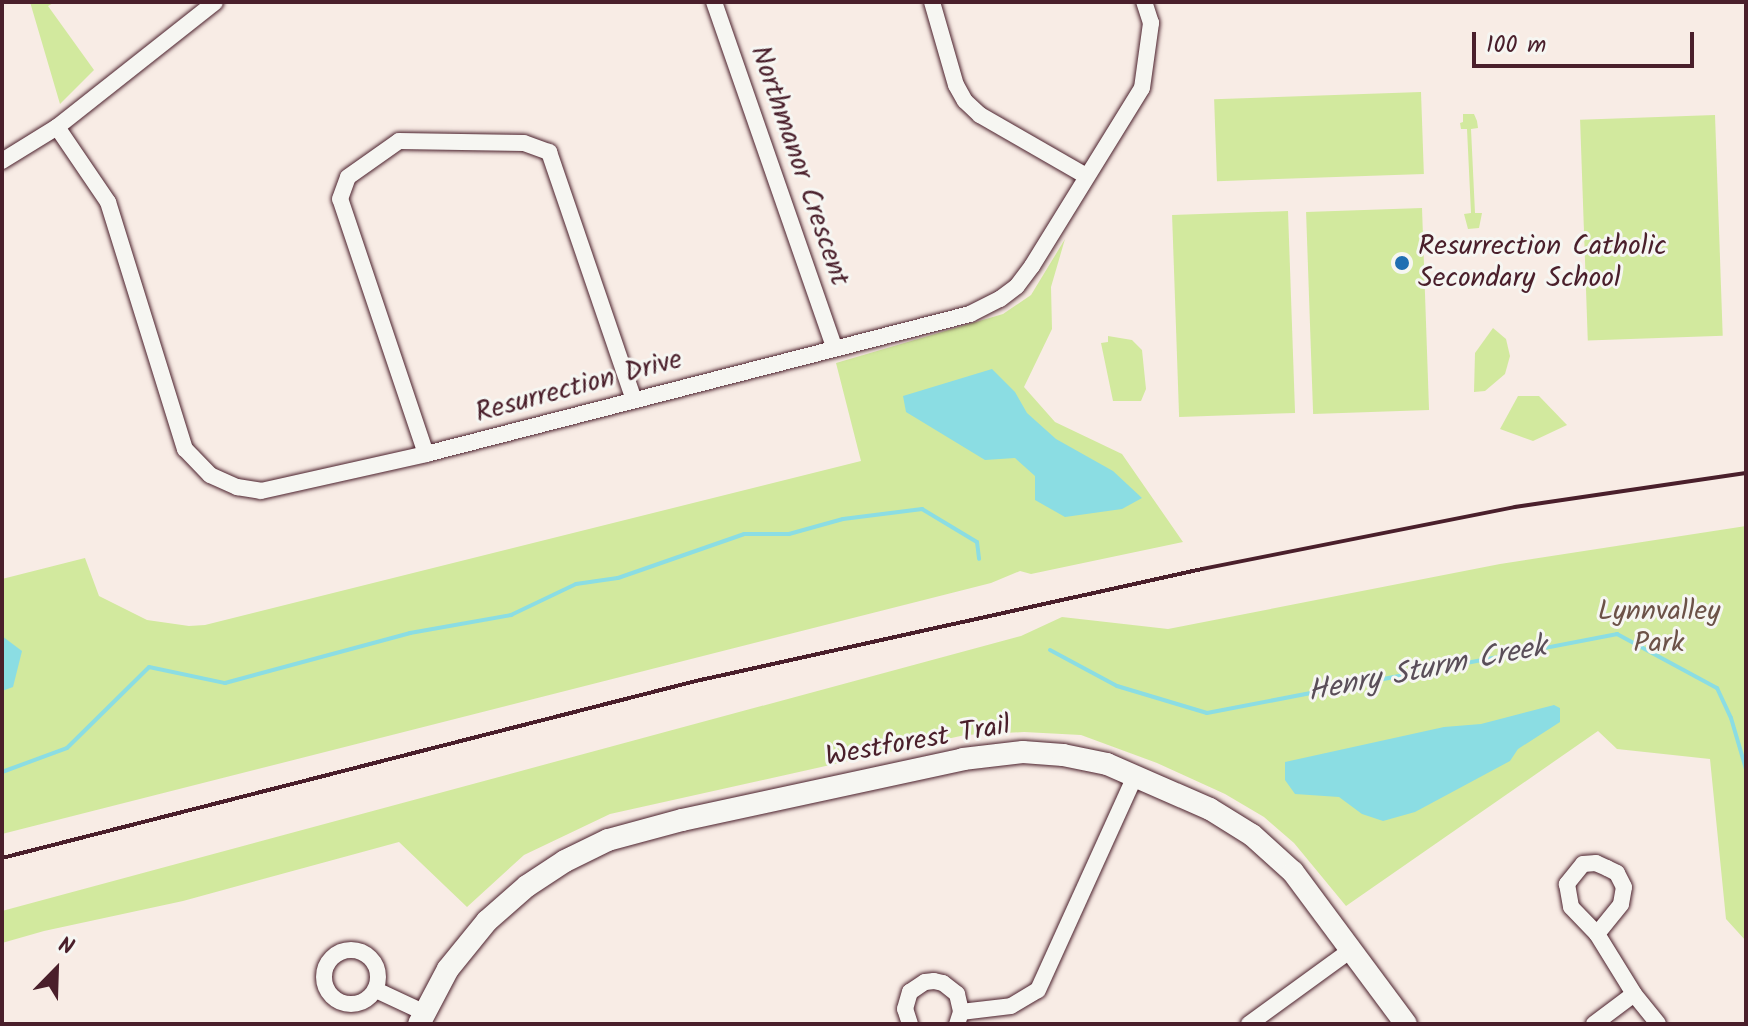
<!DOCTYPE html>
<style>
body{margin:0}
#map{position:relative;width:1748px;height:1026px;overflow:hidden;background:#f8ece5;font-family:Kalam,sans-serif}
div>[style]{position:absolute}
.green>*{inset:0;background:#d2e99e;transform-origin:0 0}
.water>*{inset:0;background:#8bdde3}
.stream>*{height:4px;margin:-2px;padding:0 2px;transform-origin:2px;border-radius:2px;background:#8bdde3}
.roads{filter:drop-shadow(0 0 2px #4a1f2b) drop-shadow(0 0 2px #4a1f2b)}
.street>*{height:16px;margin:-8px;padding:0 8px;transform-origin:8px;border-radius:8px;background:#f6f6f2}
.street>.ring{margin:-8px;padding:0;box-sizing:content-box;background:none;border:16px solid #f6f6f2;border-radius:50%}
.secondary>*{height:22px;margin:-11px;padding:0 11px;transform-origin:11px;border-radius:11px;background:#f6f6f2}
.rail>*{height:4px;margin:-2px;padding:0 2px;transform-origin:2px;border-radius:2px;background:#4a1f2b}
.dots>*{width:22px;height:22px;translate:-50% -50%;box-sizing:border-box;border:4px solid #f6f6f2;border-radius:50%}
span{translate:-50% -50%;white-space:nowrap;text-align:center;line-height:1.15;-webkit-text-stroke:6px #f6f6f2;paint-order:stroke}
.street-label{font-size:28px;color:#4a1f2b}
.poi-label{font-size:28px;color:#4a1f2b}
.left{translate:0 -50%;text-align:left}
.park-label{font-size:28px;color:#6c5248}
.water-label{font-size:30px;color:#5a4e59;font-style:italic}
.frame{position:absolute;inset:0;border:4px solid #4a1f2b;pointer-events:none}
.north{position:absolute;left:16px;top:930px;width:80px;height:80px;-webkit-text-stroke:6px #f6f6f2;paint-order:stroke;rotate:23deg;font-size:22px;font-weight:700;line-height:32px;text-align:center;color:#4a1f2b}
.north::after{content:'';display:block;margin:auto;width:28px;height:36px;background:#4a1f2b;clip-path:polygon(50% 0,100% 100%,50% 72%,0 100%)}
.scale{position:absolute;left:1472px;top:32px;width:222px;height:36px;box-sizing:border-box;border:4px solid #4a1f2b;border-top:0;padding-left:10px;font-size:24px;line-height:28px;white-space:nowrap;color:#4a1f2b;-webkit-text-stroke:6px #f6f6f2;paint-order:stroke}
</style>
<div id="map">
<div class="green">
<div style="clip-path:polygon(30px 2px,55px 2px,48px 6px,94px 70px,60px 104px)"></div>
<div style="left:1421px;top:92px;width:82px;height:207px;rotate:88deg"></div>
<div style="clip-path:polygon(1463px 114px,1474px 114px,1477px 121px,1478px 128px,1471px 129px,1475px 213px,1482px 213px,1479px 228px,1468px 229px,1464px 214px,1471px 213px,1467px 129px,1461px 129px,1460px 123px,1463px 122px)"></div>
<div style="left:1715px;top:115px;width:221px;height:135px;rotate:88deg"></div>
<div style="left:1422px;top:208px;width:202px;height:116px;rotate:88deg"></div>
<div style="left:1288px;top:211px;width:202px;height:116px;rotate:88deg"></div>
<div style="clip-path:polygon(1065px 239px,1051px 287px,1052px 329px,1024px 387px,1055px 422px,1122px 454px,1183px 542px,1031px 574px,1020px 571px,991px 583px,2px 834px,2px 579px,85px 558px,99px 596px,147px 620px,189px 626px,205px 625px,861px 461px,836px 363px,1003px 314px,1031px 295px)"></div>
<div style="clip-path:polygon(1493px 328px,1506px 339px,1510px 356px,1505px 374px,1485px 391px,1474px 392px,1475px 353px)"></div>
<div style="clip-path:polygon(1108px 336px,1132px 340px,1142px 350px,1146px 389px,1141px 401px,1113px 401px,1101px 343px,1108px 342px)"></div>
<div style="clip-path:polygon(1518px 396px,1539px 396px,1567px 425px,1533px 441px,1500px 429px)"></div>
<div style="clip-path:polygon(1746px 526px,1746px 941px,1726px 919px,1710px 759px,1617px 749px,1598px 731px,1346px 906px,1294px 843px,1264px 817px,1225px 794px,1157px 763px,1081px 735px,1024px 732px,965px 735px,610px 814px,524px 855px,467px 907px,399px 842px,183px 901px,44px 931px,2px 943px,2px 911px,1021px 636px,1062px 617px,1168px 629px,1500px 564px)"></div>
</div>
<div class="water">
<div style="clip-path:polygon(992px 369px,1015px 392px,1027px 413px,1056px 439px,1113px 471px,1142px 498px,1122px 509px,1065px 517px,1035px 500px,1035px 476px,1015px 458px,985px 460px,906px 412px,903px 396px)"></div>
<div style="clip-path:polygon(2px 636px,22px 651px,13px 687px,2px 691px)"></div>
<div style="clip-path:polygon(1554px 705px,1560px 708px,1560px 722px,1518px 749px,1510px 761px,1415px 812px,1383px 821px,1362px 814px,1339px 797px,1295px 794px,1285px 780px,1285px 762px,1444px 727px,1481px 724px)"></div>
</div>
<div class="stream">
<div style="left:1050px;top:650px;width:76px;rotate:28.2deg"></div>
<div style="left:1117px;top:686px;width:94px;rotate:16.7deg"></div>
<div style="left:1207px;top:713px;width:418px;rotate:-10.9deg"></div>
<div style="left:1617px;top:634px;width:114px;rotate:28.4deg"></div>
<div style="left:1717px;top:688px;width:33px;rotate:65deg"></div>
<div style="left:1731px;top:718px;width:53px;rotate:73.6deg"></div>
<div style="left:2px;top:772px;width:69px;rotate:-20.3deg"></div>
<div style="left:67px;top:748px;width:115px;rotate:-44.6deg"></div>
<div style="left:149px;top:667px;width:78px;rotate:11.9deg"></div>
<div style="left:225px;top:683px;width:192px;rotate:-15.1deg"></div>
<div style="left:410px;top:633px;width:103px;rotate:-10.1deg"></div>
<div style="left:511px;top:615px;width:72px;rotate:-25.5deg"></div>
<div style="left:576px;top:584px;width:42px;rotate:-8.1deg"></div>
<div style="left:618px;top:578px;width:133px;rotate:-19.2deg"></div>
<div style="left:744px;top:534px;width:45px"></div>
<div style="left:789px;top:534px;width:56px;rotate:-15.5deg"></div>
<div style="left:843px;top:519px;width:80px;rotate:-7.2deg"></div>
<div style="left:922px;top:509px;width:64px;rotate:31deg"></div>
<div style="left:977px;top:542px;width:17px;rotate:83deg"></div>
</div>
<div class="roads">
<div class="street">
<div style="left:714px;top:2px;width:365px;rotate:70.8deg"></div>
<div style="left:932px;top:2px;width:86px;rotate:73.9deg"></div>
<div style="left:956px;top:85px;width:18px;rotate:61deg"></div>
<div style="left:965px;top:101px;width:21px;rotate:43deg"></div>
<div style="left:980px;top:115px;width:122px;rotate:29.9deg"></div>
<div style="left:57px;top:127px;width:91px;rotate:55.8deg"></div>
<div style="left:108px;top:202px;width:259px;rotate:72.7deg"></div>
<div style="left:185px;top:449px;width:36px;rotate:46deg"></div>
<div style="left:210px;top:475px;width:30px;rotate:24deg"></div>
<div style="left:237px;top:487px;width:24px;rotate:9deg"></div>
<div style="left:261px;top:491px;width:169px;rotate:-12.6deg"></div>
<div style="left:426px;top:454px;width:562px;rotate:-14.43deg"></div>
<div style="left:970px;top:314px;width:34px;rotate:-27deg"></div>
<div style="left:1000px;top:299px;width:21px;rotate:-37deg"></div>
<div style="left:1017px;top:286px;width:25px;rotate:-53deg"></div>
<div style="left:1032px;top:266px;width:209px;rotate:-58.3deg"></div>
<div style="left:1142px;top:88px;width:66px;rotate:-82.1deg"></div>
<div style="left:1151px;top:23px;width:22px;rotate:-108deg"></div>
<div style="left:2px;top:161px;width:65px;rotate:-31.7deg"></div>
<div style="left:57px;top:127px;width:201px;rotate:-38.3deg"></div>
<div style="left:426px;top:454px;width:269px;rotate:-108.6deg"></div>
<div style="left:340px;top:199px;width:23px;rotate:-70deg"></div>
<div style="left:348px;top:177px;width:62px;rotate:-35.2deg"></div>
<div style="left:399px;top:141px;width:125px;rotate:0.9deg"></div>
<div style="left:524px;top:143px;width:27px;rotate:20deg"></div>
<div style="left:549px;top:152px;width:262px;rotate:71.1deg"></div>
<div style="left:1597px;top:934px;width:38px;rotate:-51deg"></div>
<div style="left:1621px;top:904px;width:17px;rotate:-80deg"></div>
<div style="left:1624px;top:887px;width:16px;rotate:-117deg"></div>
<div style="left:1617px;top:873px;width:11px;rotate:-153deg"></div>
<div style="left:1607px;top:868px;width:12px;rotate:-156deg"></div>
<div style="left:1596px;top:863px;width:13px;rotate:176deg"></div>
<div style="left:1583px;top:864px;width:26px;rotate:129deg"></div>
<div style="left:1567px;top:884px;width:23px;rotate:80deg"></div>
<div style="left:1571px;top:907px;width:37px;rotate:46deg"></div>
<div style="left:1597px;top:934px;width:70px;rotate:58.3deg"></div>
<div style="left:1634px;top:994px;width:38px;rotate:51deg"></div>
<div class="ring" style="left:324px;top:950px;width:38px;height:38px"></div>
<div style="left:376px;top:990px;width:52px;rotate:25.1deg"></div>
<div style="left:961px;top:1012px;width:50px;rotate:-6.8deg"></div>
<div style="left:1011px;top:1006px;width:31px;rotate:-31deg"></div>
<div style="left:1038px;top:990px;width:235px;rotate:-65.6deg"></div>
<div style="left:910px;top:1024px;width:16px;rotate:-108deg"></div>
<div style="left:905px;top:1009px;width:18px;rotate:-74deg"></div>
<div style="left:910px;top:992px;width:18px;rotate:-34deg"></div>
<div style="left:925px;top:982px;width:9px;rotate:-6deg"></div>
<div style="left:934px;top:981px;width:9px;rotate:13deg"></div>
<div style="left:943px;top:983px;width:18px;rotate:38deg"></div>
<div style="left:957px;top:994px;width:18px;rotate:77deg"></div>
<div style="left:961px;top:1012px;width:13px;rotate:108deg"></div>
<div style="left:1249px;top:1024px;width:126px;rotate:-36deg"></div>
<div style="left:1594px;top:1024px;width:50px;rotate:-36.9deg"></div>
</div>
<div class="secondary">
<div style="left:419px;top:1024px;width:62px;rotate:-62.2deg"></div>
<div style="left:448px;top:969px;width:62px;rotate:-50.9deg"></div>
<div style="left:487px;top:921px;width:53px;rotate:-41.2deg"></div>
<div style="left:527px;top:886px;width:45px;rotate:-33.3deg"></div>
<div style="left:565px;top:861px;width:48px;rotate:-26deg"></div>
<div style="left:608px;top:840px;width:77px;rotate:-15.1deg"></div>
<div style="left:682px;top:820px;width:288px;rotate:-12.2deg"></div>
<div style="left:963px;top:759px;width:60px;rotate:-6.7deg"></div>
<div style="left:1023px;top:752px;width:40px;rotate:4.3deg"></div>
<div style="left:1063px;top:755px;width:45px;rotate:11.6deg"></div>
<div style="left:1107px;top:764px;width:112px;rotate:23.6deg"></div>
<div style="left:1210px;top:809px;width:49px;rotate:31.8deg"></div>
<div style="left:1252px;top:835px;width:55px;rotate:42.1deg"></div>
<div style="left:1293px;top:872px;width:189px;rotate:53.4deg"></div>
</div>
</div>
<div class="rail">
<div style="left:2px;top:858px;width:716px;rotate:-14.31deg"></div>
<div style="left:696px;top:681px;width:518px;rotate:-12.48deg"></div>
<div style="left:1202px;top:569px;width:319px;rotate:-11.2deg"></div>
<div style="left:1515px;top:507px;width:233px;rotate:-8.4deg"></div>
</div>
<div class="dots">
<div style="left:1402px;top:263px;background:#1f6fb2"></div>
</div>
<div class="street-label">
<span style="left:799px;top:166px;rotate:71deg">Northmanor Crescent</span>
<span style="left:579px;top:387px;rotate:-15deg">Resurrection Drive</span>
<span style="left:918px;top:742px;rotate:-10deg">Westforest Trail</span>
</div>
<div class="poi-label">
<span class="left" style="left:1418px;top:263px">Resurrection Catholic<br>Secondary School</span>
</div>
<div class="park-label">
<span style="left:1659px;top:628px">Lynnvalley<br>Park</span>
</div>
<div class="water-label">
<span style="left:1427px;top:670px;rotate:-11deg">Henry Sturm Creek</span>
</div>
<div class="frame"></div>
<div class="north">N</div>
<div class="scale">100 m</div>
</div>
